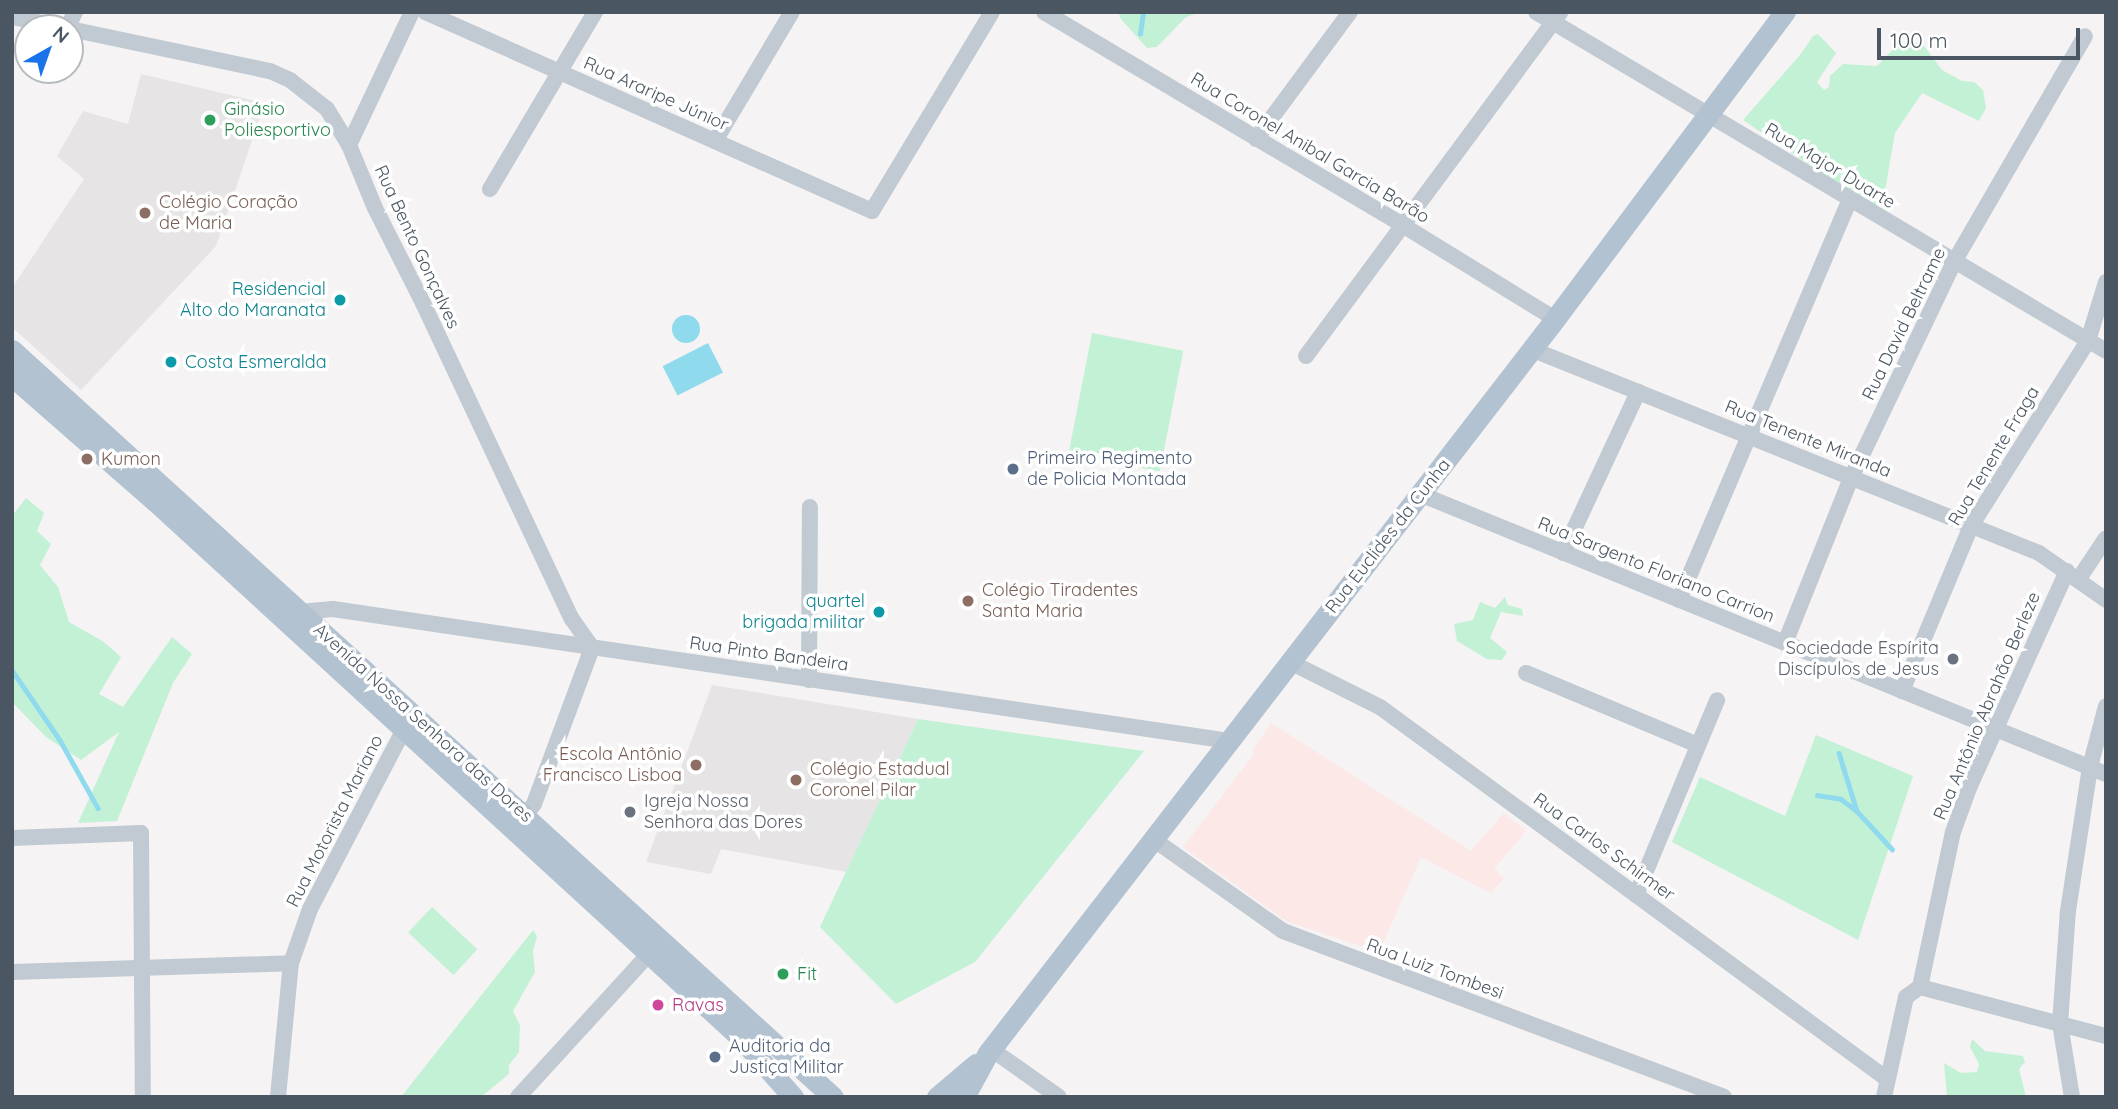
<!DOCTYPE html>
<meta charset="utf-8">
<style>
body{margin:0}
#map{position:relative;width:2118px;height:1109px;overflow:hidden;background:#f5f3f3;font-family:Quicksand,sans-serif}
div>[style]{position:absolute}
.education>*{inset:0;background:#e6e4e5}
.medical>*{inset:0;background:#fce8e6}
.green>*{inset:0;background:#c3f1d5;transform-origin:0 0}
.water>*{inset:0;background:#90daee;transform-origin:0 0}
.round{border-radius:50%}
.stream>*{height:4.5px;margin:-2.25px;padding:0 2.25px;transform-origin:2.25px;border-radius:2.25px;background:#90daee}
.minor>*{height:16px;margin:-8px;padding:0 8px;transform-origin:8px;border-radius:8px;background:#c1cad2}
.major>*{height:21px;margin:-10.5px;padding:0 10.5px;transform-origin:10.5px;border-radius:10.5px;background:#b3c2d1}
.dots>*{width:19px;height:19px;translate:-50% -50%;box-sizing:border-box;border:4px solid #fff;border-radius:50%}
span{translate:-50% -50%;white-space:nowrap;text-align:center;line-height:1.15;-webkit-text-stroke:7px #fff;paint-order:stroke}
.street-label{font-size:18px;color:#4a5661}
.leisure-label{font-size:18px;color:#27864d}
.left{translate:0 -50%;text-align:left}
.education-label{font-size:18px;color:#785e54}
.right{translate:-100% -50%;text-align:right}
.culture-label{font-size:18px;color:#0d838f}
.service-label{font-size:18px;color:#4e5e75}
.worship-label{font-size:18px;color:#5b616d}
.hotel-label{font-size:18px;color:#b23c85}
.frame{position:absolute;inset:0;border:14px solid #4a5661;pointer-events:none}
.north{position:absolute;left:14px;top:14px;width:70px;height:70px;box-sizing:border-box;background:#fff;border:2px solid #b7bbc0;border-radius:50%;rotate:40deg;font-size:19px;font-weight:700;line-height:28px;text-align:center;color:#4a5661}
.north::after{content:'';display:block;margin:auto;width:24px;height:32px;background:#1a73e8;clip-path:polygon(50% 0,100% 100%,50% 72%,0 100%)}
.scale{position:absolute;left:1877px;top:28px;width:203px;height:32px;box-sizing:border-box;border:4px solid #4a5661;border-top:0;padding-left:9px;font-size:21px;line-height:24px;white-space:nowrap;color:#4a5661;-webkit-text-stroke:5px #fff;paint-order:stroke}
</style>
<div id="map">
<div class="education">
<div style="clip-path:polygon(141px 74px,265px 103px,216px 246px,81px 390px,12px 327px,12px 288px,84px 179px,57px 156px,83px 111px,128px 124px)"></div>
<div style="clip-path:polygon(712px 685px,918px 719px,846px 872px,721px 849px,711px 874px,646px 862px)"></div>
</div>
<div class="medical">
<div style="clip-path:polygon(1271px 723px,1471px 851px,1504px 813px,1526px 831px,1494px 869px,1504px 878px,1491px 893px,1421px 857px,1379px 952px,1286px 921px,1183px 847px,1254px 754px,1252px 751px)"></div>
</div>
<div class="green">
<div style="clip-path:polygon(1119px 12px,1201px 12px,1186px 17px,1157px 47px,1147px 48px,1120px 18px)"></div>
<div style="clip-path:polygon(1818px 34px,1836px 53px,1817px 82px,1824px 90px,1829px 87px,1830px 76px,1843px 64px,1877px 66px,1896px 46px,1913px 41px,1924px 46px,1942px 70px,1962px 81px,1974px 82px,1983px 90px,1986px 108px,1979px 121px,1922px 93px,1895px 133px,1883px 202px,1874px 209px,1743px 120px,1800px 55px,1813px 36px)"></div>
<div style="left:1092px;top:333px;width:93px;height:123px;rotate:11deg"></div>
<div style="clip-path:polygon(26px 498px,44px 513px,37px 531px,51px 544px,40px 565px,58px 587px,69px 622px,104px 642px,121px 657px,99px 694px,123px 707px,172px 637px,192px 654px,173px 683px,117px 821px,78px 823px,119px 732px,81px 760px,46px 737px,12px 702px,12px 516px)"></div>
<div style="clip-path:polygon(1505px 597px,1508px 605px,1522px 609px,1523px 616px,1501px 612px,1490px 638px,1507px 652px,1502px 660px,1487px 659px,1457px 641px,1454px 624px,1473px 620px,1480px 602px,1495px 608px)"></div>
<div style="clip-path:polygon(918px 719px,1144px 751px,975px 962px,896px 1004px,820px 927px)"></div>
<div style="clip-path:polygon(1816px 735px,1913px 776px,1858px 940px,1672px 842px,1700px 777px,1785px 816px)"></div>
<div style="left:432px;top:907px;width:62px;height:35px;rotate:43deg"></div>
<div style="clip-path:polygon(533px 930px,537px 936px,533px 951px,535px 972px,513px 1011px,520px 1025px,519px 1052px,509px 1065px,509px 1074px,481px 1097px,401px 1097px)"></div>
<div style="clip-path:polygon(1972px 1039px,1985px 1051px,2023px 1056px,2025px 1062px,2019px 1069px,2026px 1097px,1947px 1097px,1944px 1063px,1961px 1073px,1977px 1072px,1979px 1064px,1970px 1047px)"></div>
</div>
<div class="water">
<div class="round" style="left:672px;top:315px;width:28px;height:28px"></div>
<div style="left:708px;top:343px;width:33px;height:51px;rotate:63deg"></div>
</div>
<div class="stream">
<div style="left:1140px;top:34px;width:22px;rotate:-82deg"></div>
<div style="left:12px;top:670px;width:85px;rotate:55.6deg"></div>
<div style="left:60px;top:740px;width:78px;rotate:60.8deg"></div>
<div style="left:1839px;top:753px;width:61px;rotate:72.8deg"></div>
<div style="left:1857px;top:811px;width:52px;rotate:47.4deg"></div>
<div style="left:1817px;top:795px;width:24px;rotate:9deg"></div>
<div style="left:1841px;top:799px;width:20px;rotate:37deg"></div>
</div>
<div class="minor">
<div style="left:425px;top:12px;width:489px;rotate:24deg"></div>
<div style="left:872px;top:211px;width:232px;rotate:-58.9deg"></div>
<div style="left:1044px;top:12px;width:419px;rotate:30.7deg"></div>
<div style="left:1404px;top:226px;width:177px;rotate:31.6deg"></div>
<div style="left:1536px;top:12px;width:663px;rotate:30.74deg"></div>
<div style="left:12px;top:17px;width:56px;rotate:11.3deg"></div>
<div style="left:67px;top:28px;width:18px;rotate:-63deg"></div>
<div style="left:70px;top:29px;width:204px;rotate:11.9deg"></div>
<div style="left:270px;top:71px;width:22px;rotate:24deg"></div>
<div style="left:290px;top:80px;width:47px;rotate:38.1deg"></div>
<div style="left:327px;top:109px;width:42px;rotate:58.6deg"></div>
<div style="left:349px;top:145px;width:68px;rotate:67.6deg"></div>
<div style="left:375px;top:208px;width:106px;rotate:63.2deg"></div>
<div style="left:423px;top:303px;width:349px;rotate:64.8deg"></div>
<div style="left:572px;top:619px;width:35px;rotate:55deg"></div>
<div style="left:1256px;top:139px;width:158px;rotate:-53.5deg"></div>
<div style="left:715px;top:141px;width:150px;rotate:-59.2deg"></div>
<div style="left:349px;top:145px;width:147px;rotate:-64.7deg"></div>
<div style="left:490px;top:189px;width:206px;rotate:-59.3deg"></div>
<div style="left:1531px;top:349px;width:547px;rotate:21.88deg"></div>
<div style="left:2039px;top:553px;width:82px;rotate:35deg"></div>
<div style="left:1306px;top:356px;width:428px;rotate:-53.5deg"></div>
<div style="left:1420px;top:494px;width:741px;rotate:22.2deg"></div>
<div style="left:1563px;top:553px;width:178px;rotate:-65deg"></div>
<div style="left:2078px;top:580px;width:50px;rotate:-56.3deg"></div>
<div style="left:1679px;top:600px;width:435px;rotate:-66.9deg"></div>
<div style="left:298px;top:619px;width:14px;rotate:-34deg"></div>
<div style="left:310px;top:611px;width:23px;rotate:-5deg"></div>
<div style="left:333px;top:609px;width:906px;rotate:8.38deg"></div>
<div style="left:1785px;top:643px;width:178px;rotate:-68.2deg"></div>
<div style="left:1851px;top:478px;width:239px;rotate:-64.5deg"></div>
<div style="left:1954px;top:262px;width:261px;rotate:-59.9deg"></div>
<div style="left:1290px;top:662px;width:101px;rotate:26.6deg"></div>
<div style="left:1380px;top:707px;width:629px;rotate:36.27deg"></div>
<div style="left:1526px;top:673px;width:186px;rotate:22.7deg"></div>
<div style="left:809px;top:680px;width:173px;rotate:-89.7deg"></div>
<div style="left:1902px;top:691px;width:179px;rotate:-67.3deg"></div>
<div style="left:1971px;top:526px;width:219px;rotate:-57.7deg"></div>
<div style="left:2088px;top:341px;width:62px;rotate:-73deg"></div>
<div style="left:519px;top:822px;width:23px;rotate:-50deg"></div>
<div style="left:534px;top:804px;width:166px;rotate:-69.6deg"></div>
<div style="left:12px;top:838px;width:129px;rotate:-2.2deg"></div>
<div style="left:141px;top:833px;width:264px;rotate:89.6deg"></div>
<div style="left:1153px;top:839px;width:159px;rotate:35.3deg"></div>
<div style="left:1283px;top:931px;width:471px;rotate:20.6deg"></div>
<div style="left:1636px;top:895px;width:211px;rotate:-67.4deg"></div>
<div style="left:12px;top:972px;width:279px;rotate:-1.8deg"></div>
<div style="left:1920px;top:987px;width:158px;rotate:-78deg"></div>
<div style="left:1953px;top:832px;width:47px;rotate:-70deg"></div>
<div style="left:1969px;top:788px;width:238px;rotate:-65.7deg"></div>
<div style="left:1920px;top:987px;width:192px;rotate:14.8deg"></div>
<div style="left:991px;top:1049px;width:83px;rotate:35.2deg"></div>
<div style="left:278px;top:1097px;width:135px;rotate:-84.5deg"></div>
<div style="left:291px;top:963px;width:57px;rotate:-70.6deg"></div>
<div style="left:310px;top:909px;width:203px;rotate:-62.4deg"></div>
<div style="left:518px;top:1097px;width:194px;rotate:-47.5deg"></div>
<div style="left:1884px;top:1097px;width:102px;rotate:-77.6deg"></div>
<div style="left:1906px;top:997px;width:17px;rotate:-36deg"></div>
<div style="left:2072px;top:1097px;width:74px;rotate:-99.3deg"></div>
<div style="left:2060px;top:1024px;width:113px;rotate:-86deg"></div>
<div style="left:2068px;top:911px;width:146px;rotate:-81.3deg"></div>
<div style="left:2090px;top:767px;width:63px;rotate:-75.3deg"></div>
</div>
<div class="major">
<div style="left:12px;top:350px;width:1110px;rotate:42.3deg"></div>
<div style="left:12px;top:376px;width:190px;rotate:41.2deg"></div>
<div style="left:155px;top:501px;width:793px;rotate:42.5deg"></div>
<div style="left:740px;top:1037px;width:80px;rotate:48.5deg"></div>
<div style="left:937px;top:1097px;width:51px;rotate:-40.2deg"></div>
<div style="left:964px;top:1097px;width:50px;rotate:-61.4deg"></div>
<div style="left:988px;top:1053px;width:927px;rotate:-52.31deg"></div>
<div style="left:1555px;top:319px;width:384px;rotate:-53.2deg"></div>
</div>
<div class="dots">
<div style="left:210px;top:120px;background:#2e9e5b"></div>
<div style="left:145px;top:213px;background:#8d6e63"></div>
<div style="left:340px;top:300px;background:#0f9aa8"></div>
<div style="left:171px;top:362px;background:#0f9aa8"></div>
<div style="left:87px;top:459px;background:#8d6e63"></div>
<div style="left:1013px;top:469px;background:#5c6f8a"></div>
<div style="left:968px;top:601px;background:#8d6e63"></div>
<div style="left:879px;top:612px;background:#0f9aa8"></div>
<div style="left:1953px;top:659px;background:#6b7280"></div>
<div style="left:696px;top:765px;background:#8d6e63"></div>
<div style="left:796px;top:780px;background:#8d6e63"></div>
<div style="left:630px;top:812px;background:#6b7280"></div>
<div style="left:783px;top:974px;background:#2e9e5b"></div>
<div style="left:658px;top:1005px;background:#d1479c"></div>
<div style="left:715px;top:1057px;background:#5c6f8a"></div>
</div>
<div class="street-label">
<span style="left:656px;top:94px;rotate:24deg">Rua Araripe Júnior</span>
<span style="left:1310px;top:148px;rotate:31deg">Rua Coronel Anibal Garcia Barão</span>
<span style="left:1830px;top:166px;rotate:31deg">Rua Major Duarte</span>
<span style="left:417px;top:247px;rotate:65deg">Rua Bento Gonçalves</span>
<span style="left:1904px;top:324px;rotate:-64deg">Rua David Beltrame</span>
<span style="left:1808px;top:439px;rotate:22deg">Rua Tenente Miranda</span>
<span style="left:1994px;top:456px;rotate:-59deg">Rua Tenente Fraga</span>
<span style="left:1388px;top:536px;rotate:-52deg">Rua Euclides da Cunha</span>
<span style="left:1656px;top:570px;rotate:22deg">Rua Sargento Floriano Carrion</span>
<span style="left:769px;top:654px;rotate:8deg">Rua Pinto Bandeira</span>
<span style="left:1987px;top:706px;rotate:-67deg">Rua Antônio Abrahão Berleze</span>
<span style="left:423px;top:723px;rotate:42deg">Avenida Nossa Senhora das Dores</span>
<span style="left:335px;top:821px;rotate:-63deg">Rua Motorista Mariano</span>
<span style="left:1604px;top:847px;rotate:36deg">Rua Carlos Schirmer</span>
<span style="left:1435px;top:969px;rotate:20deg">Rua Luiz Tombesi</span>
</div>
<div class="leisure-label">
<span class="left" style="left:224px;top:120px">Ginásio<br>Poliesportivo</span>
<span class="left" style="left:797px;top:974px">Fit</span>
</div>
<div class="education-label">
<span class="left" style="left:159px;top:213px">Colégio Coração<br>de Maria</span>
<span class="left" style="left:101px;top:459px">Kumon</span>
<span class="left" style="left:982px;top:601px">Colégio Tiradentes<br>Santa Maria</span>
<span class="right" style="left:682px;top:765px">Escola Antônio<br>Francisco Lisboa</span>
<span class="left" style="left:810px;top:780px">Colégio Estadual<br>Coronel Pilar</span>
</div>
<div class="culture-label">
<span class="right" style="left:326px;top:300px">Residencial<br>Alto do Maranata</span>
<span class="left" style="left:185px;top:362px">Costa Esmeralda</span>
<span class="right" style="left:865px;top:612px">quartel<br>brigada militar</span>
</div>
<div class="service-label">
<span class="left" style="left:1027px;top:469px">Primeiro Regimento<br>de Policia Montada</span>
<span class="left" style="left:729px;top:1057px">Auditoria da<br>Justiça Militar</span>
</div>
<div class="worship-label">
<span class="right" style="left:1939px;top:659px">Sociedade Espírita<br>Discípulos de Jesus</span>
<span class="left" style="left:644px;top:812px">Igreja Nossa<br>Senhora das Dores</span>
</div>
<div class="hotel-label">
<span class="left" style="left:672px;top:1005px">Ravas</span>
</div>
<div class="frame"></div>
<div class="north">N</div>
<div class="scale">100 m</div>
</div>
